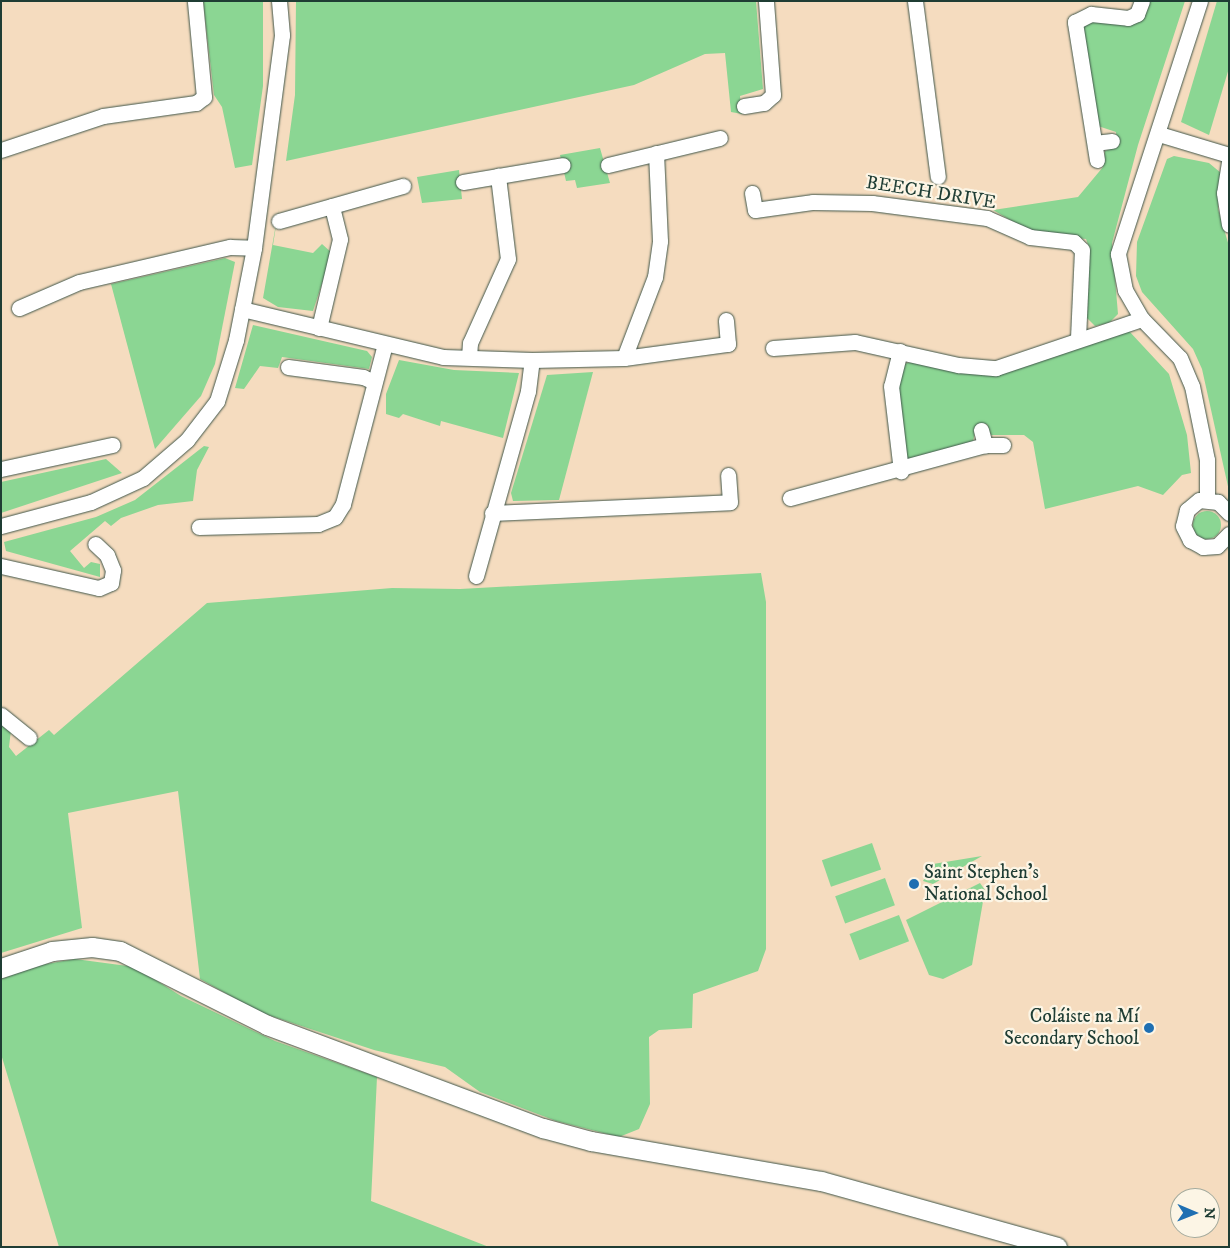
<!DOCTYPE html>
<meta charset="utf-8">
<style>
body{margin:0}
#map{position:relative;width:1230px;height:1248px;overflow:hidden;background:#f5dcbf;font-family:"IM FELL DW Pica",serif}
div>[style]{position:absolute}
.green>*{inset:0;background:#8bd693;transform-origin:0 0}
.round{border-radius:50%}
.roads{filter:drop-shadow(0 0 1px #3f5549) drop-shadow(0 0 1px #3f5549)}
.minor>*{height:15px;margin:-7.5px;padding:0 7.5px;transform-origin:7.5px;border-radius:7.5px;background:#fff}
.tertiary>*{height:19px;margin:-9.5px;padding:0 9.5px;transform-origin:9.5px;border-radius:9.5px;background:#fff}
.dots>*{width:14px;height:14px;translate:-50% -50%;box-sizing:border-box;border:2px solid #fcf5e5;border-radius:50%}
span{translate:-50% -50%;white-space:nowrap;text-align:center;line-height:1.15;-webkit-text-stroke:4.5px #fcf5e5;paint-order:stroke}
.street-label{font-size:19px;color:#1f3d34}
.poi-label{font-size:19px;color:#1f3d34}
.left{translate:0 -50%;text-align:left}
.right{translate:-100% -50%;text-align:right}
.frame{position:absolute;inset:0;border:2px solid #1f3d34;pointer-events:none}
.north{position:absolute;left:1170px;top:1188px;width:50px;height:50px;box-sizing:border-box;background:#fcf5e5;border:1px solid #a4ab9e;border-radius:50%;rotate:91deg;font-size:14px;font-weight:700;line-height:20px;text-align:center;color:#1f3d34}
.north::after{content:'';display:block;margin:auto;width:18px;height:22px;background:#1f6fb2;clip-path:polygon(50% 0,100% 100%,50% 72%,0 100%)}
</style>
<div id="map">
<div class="green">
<div style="clip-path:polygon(203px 1px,263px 1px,263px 86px,252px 165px,235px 168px,222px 107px,214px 95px)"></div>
<div style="clip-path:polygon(296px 1px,756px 1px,763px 89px,740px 96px,742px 114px,731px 112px,725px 53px,705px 54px,634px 85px,286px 161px,295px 95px)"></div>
<div style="clip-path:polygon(1149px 1px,1185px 1px,1138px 145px,1112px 243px,1118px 314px,1109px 323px,1095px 326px,1087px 318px,1090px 250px,1086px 239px,1033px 233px,993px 210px,1078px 197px,1103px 167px,1105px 151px,1117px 146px,1116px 132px,1098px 126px,1082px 26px,1098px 20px,1129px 23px)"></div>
<div style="clip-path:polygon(1217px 1px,1229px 1px,1229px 68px,1209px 135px,1181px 122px)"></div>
<div style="clip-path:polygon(600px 148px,610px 183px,577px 188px,575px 180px,566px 181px,560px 155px)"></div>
<div style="clip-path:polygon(1174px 156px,1209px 163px,1221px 173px,1218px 209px,1229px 246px,1229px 491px,1202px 369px,1193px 349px,1142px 292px,1136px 276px,1137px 242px,1167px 159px)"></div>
<div style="clip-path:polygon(459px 170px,462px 199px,422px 203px,417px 177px)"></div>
<div style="clip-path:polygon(279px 207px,273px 245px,313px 253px,322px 244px,332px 253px,313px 311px,278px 307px,263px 298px)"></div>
<div style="clip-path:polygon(225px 258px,235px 262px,215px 364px,201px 396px,155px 449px,111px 284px)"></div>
<div style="clip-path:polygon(253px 325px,367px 351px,372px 357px,369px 369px,282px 357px,278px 368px,260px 366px,244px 389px,235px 388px)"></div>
<div style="clip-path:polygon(1129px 331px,1169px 374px,1187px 435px,1191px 473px,1182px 475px,1163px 495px,1138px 486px,1045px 509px,1033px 442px,1024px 435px,991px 435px,987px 424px,976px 427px,973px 442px,907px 462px,897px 401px,900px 365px,911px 362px,1001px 374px)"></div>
<div style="clip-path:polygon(399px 360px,454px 370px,519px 373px,503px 438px,441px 421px,440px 426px,403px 414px,399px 418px,386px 414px,386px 394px)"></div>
<div style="clip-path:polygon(593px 372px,559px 500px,513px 501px,511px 493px,547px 375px)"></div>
<div style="clip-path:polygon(204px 446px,209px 447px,197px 470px,193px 501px,158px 505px,121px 518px,111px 526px,105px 521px,70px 551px,84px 568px,91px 562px,100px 564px,100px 577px,6px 551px,4px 542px,96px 517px,135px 500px)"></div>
<div style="clip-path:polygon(106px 459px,122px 473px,1px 513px,1px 482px)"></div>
<div class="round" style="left:1193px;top:511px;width:28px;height:28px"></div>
<div style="clip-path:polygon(761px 573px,766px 602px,766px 949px,758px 971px,693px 994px,692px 1028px,659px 1030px,649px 1037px,650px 1104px,639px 1129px,619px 1137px,556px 1121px,480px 1092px,445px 1067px,374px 1050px,259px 1012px,200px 979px,178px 791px,68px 813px,82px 928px,1px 953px,1px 723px,11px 730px,9px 747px,16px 756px,49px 730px,54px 735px,207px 603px,392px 588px,460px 589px)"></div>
<div style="left:872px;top:843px;width:28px;height:53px;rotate:71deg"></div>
<div style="clip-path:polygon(982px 856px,933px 884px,923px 881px,933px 864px)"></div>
<div style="left:885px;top:878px;width:29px;height:53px;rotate:70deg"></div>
<div style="clip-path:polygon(980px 883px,985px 890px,972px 965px,943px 979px,929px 975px,906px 920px)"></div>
<div style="left:899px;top:915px;width:28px;height:53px;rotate:69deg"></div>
<div style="clip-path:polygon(75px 959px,135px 967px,181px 996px,275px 1041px,377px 1077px,371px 1201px,489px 1247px,59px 1247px,1px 1054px,1px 979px,40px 965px)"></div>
</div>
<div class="roads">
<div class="minor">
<div style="left:915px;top:1px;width:177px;rotate:82.6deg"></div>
<div style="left:1200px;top:1px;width:266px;rotate:108deg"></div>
<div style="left:1118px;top:254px;width:37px;rotate:79deg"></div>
<div style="left:1125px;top:290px;width:34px;rotate:60deg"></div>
<div style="left:1142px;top:319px;width:54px;rotate:45.7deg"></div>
<div style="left:1180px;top:358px;width:30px;rotate:67deg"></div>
<div style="left:1192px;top:386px;width:76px;rotate:78.5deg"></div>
<div style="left:1207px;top:460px;width:39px;rotate:90deg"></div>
<div style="left:744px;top:106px;width:20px;rotate:-9deg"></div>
<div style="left:764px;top:103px;width:12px;rotate:-42deg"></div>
<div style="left:773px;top:95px;width:94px;rotate:-94.3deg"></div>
<div style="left:1159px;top:134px;width:73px;rotate:16.7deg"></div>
<div style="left:1095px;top:143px;width:17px;rotate:-7deg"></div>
<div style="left:1px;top:150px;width:108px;rotate:-18.4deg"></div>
<div style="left:103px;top:116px;width:94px;rotate:-8deg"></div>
<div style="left:196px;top:103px;width:10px;rotate:-37deg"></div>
<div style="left:204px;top:97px;width:96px;rotate:-95.4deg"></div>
<div style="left:1097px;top:160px;width:140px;rotate:-99.1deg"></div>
<div style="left:1075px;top:22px;width:18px;rotate:-27deg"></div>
<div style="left:1091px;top:14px;width:37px;rotate:6deg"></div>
<div style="left:1128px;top:18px;width:10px;rotate:-24deg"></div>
<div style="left:1137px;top:14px;width:14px;rotate:-69deg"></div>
<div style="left:1229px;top:162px;width:31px;rotate:99deg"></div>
<div style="left:1224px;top:193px;width:32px;rotate:81deg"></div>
<div style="left:608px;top:165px;width:115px;rotate:-13.6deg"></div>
<div style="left:463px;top:182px;width:101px;rotate:-9.6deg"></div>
<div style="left:752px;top:193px;width:17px;rotate:80deg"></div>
<div style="left:755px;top:210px;width:59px;rotate:-7.9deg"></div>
<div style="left:813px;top:202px;width:59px;rotate:1deg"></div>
<div style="left:872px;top:203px;width:116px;rotate:7.4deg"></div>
<div style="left:987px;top:218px;width:47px;rotate:23.8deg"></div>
<div style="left:1030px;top:237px;width:44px;rotate:6.5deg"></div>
<div style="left:1074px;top:242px;width:11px;rotate:45deg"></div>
<div style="left:1082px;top:250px;width:88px;rotate:92.6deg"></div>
<div style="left:279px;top:221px;width:129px;rotate:-15.8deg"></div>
<div style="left:19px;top:308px;width:65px;rotate:-23.4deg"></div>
<div style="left:79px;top:282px;width:155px;rotate:-13.1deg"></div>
<div style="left:230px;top:247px;width:24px;rotate:2deg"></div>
<div style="left:242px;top:309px;width:207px;rotate:13.4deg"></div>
<div style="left:443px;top:357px;width:89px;rotate:1.9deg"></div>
<div style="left:532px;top:360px;width:92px;rotate:-1.2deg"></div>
<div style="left:624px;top:358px;width:105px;rotate:-7.7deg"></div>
<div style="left:728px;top:344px;width:24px;rotate:-95deg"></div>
<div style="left:319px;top:328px;width:91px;rotate:-76.7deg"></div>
<div style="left:340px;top:239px;width:34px;rotate:-104deg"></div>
<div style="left:773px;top:348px;width:82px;rotate:-4.2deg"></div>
<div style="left:855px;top:342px;width:106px;rotate:12.6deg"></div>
<div style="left:958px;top:365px;width:38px;rotate:5deg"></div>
<div style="left:996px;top:368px;width:154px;rotate:-18.6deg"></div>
<div style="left:900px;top:351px;width:36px;rotate:104deg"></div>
<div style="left:891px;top:386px;width:86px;rotate:83.3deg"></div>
<div style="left:469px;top:357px;width:14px;rotate:-86deg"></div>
<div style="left:470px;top:343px;width:92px;rotate:-65.7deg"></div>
<div style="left:508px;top:259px;width:84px;rotate:-96.9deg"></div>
<div style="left:624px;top:358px;width:87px;rotate:-69.1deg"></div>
<div style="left:655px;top:277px;width:36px;rotate:-82deg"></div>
<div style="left:660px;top:241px;width:88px;rotate:-92.6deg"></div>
<div style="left:288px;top:367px;width:76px;rotate:7.6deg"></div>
<div style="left:363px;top:377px;width:12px;rotate:24deg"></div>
<div style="left:981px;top:430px;width:16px;rotate:75deg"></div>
<div style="left:1px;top:469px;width:114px;rotate:-12.2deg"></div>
<div style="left:790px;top:498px;width:202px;rotate:-15.2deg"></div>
<div style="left:985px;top:445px;width:18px"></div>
<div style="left:492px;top:513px;width:238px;rotate:-2.6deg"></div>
<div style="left:730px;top:502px;width:27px;rotate:-94deg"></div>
<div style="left:1229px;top:513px;width:16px;rotate:-135deg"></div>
<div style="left:1218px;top:502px;width:19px;rotate:-174deg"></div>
<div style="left:1199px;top:500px;width:16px;rotate:140deg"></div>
<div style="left:1187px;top:510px;width:16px;rotate:104deg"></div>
<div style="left:1183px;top:526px;width:16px;rotate:63deg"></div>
<div style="left:1190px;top:540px;width:15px;rotate:28deg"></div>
<div style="left:1203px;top:547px;width:14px;rotate:-4deg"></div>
<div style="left:1217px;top:546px;width:17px;rotate:-45deg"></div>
<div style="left:1px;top:526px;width:93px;rotate:-14.9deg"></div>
<div style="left:91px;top:502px;width:57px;rotate:-24.8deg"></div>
<div style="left:143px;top:478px;width:58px;rotate:-40.8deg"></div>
<div style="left:187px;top:440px;width:49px;rotate:-52.4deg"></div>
<div style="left:217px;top:401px;width:64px;rotate:-72.7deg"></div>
<div style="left:236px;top:340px;width:94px;rotate:-78.9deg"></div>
<div style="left:254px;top:248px;width:215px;rotate:-82.5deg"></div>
<div style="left:282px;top:35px;width:34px;rotate:-95deg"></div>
<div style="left:199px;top:527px;width:119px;rotate:-1.4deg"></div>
<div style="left:318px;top:524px;width:18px;rotate:-22deg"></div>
<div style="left:335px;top:517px;width:15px;rotate:-58deg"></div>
<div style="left:343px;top:504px;width:165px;rotate:-75.3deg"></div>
<div style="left:1px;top:566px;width:100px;rotate:12.7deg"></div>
<div style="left:99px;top:588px;width:13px;rotate:-23deg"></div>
<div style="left:111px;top:583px;width:13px;rotate:-81deg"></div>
<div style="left:113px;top:570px;width:16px;rotate:-112deg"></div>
<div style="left:107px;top:555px;width:16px;rotate:-137deg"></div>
<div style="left:476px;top:576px;width:192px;rotate:-74.3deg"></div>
<div style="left:528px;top:391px;width:31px;rotate:-83deg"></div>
<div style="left:1px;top:715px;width:36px;rotate:39deg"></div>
</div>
<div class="tertiary">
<div style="left:1px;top:968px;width:54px;rotate:-18.4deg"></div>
<div style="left:52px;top:951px;width:40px;rotate:-5.7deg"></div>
<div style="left:92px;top:947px;width:28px;rotate:8deg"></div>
<div style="left:120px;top:951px;width:165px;rotate:26.7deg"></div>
<div style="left:267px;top:1025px;width:295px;rotate:20.5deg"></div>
<div style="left:543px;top:1128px;width:50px;rotate:15.2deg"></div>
<div style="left:591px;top:1141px;width:233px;rotate:9.9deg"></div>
<div style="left:821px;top:1181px;width:245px;rotate:15.6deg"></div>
</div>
</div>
<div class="dots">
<div style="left:914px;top:884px;background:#1f6fb2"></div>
<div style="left:1149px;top:1028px;background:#1f6fb2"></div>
</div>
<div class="street-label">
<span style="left:931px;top:193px;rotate:9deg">BEECH DRIVE</span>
</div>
<div class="poi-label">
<span class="left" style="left:924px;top:884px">Saint Stephen's<br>National School</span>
<span class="right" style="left:1139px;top:1028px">Coláiste na Mí<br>Secondary School</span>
</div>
<div class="frame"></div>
<div class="north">N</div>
</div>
